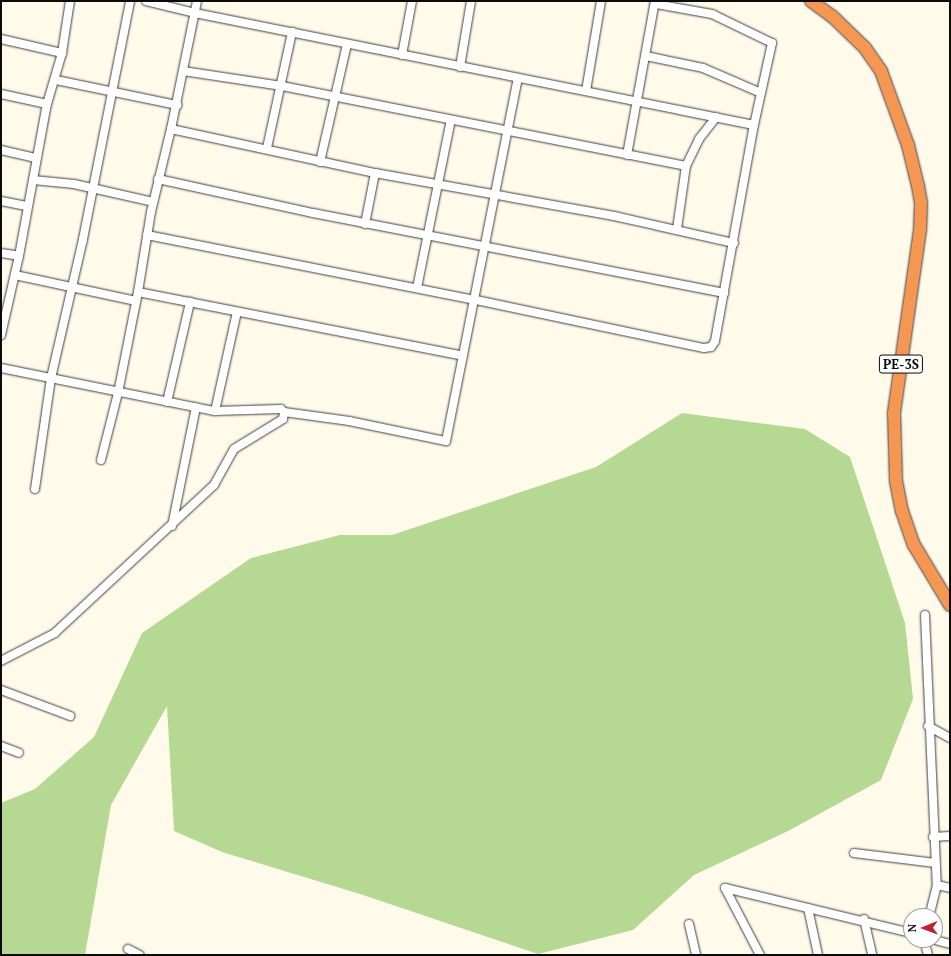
<!DOCTYPE html>
<style>
body{margin:0}
#map{position:relative;width:951px;height:956px;overflow:hidden;background:#fffaea;font-family:"PT Serif",serif}
div>[style]{position:absolute}
.forest>*{inset:0;background:#b5d993}
.roads{filter:drop-shadow(0 0 1px #3e3e3e) drop-shadow(0 0 1px #3e3e3e)}
.minor>*{height:8px;margin:-4px;padding:0 4px;transform-origin:4px;border-radius:4px;background:#fff}
.highway>*{height:12px;margin:-6px;padding:0 6px;transform-origin:6px;border-radius:6px;background:#f59652}
span{translate:-50% -50%;white-space:nowrap;text-align:center;line-height:1.15;-webkit-text-stroke:4px #fff;paint-order:stroke}
.shield-label span{padding:1px 3px;background:#fff;border:1px solid;border-radius:3px;-webkit-text-stroke-width:0}
.shield-label{font-size:13px;color:#0b0b0b;font-weight:700}
.frame{position:absolute;inset:0;border:2px solid #0b0b0b;pointer-events:none}
.north{position:absolute;left:903px;top:908px;width:40px;height:40px;box-sizing:border-box;background:#fff;border:1px solid #9d9d9d;border-radius:50%;rotate:269deg;font-size:11px;font-weight:700;line-height:16px;text-align:center;color:#0b0b0b}
.north::after{content:'';display:block;margin:auto;width:14px;height:18px;background:#bb2430;clip-path:polygon(50% 0,100% 100%,50% 72%,0 100%)}
</style>
<div id="map">
<div class="forest">
<div style="clip-path:polygon(682px 413px,805px 429px,850px 457px,905px 623px,913px 699px,881px 780px,790px 830px,694px 875px,633px 930px,538px 954px,360px 894px,222px 852px,174px 831px,167px 706px,111px 805px,85px 955px,1px 955px,1px 803px,35px 789px,94px 737px,142px 633px,251px 558px,340px 535px,392px 535px,596px 467px)"></div>
</div>
<div class="roads">
<div class="minor">
<div style="left:146px;top:1px;width:50px;rotate:13.8deg"></div>
<div style="left:195px;top:13px;width:570px;rotate:11.33deg"></div>
<div style="left:1px;top:39px;width:63px;rotate:12.9deg"></div>
<div style="left:402px;top:55px;width:55px;rotate:-79.5deg"></div>
<div style="left:646px;top:56px;width:58px;rotate:11.9deg"></div>
<div style="left:703px;top:68px;width:63px;rotate:23.3deg"></div>
<div style="left:460px;top:67px;width:67px;rotate:-80.5deg"></div>
<div style="left:183px;top:71px;width:100px;rotate:8.6deg"></div>
<div style="left:282px;top:86px;width:412px;rotate:11.2deg"></div>
<div style="left:56px;top:80px;width:124px;rotate:11.7deg"></div>
<div style="left:586px;top:91px;width:91px;rotate:-80.5deg"></div>
<div style="left:1px;top:94px;width:47px;rotate:12.3deg"></div>
<div style="left:171px;top:129px;width:209px;rotate:12.2deg"></div>
<div style="left:375px;top:173px;width:243px;rotate:10.2deg"></div>
<div style="left:614px;top:216px;width:123px;rotate:12.7deg"></div>
<div style="left:267px;top:148px;width:119px;rotate:-77.8deg"></div>
<div style="left:1px;top:150px;width:36px;rotate:13deg"></div>
<div style="left:627px;top:155px;width:157px;rotate:-79.7deg"></div>
<div style="left:320px;top:162px;width:121px;rotate:-77.1deg"></div>
<div style="left:158px;top:179px;width:159px;rotate:12.4deg"></div>
<div style="left:313px;top:213px;width:419px;rotate:11deg"></div>
<div style="left:33px;top:180px;width:41px;rotate:5.6deg"></div>
<div style="left:74px;top:184px;width:81px;rotate:12.8deg"></div>
<div style="left:1px;top:201px;width:26px;rotate:11deg"></div>
<div style="left:365px;top:224px;width:52px;rotate:-78.9deg"></div>
<div style="left:677px;top:229px;width:64px;rotate:-81.9deg"></div>
<div style="left:686px;top:166px;width:30px;rotate:-64deg"></div>
<div style="left:699px;top:139px;width:28px;rotate:-52deg"></div>
<div style="left:147px;top:235px;width:335px;rotate:11.2deg"></div>
<div style="left:476px;top:300px;width:233px;rotate:11.9deg"></div>
<div style="left:704px;top:348px;width:7px;rotate:-8deg"></div>
<div style="left:711px;top:347px;width:7px;rotate:-56deg"></div>
<div style="left:715px;top:341px;width:219px;rotate:-79.8deg"></div>
<div style="left:754px;top:125px;width:84px;rotate:-77.6deg"></div>
<div style="left:772px;top:43px;width:67px;rotate:-154.2deg"></div>
<div style="left:712px;top:14px;width:58px;rotate:-170deg"></div>
<div style="left:1px;top:253px;width:18px;rotate:9deg"></div>
<div style="left:15px;top:275px;width:124px;rotate:12.1deg"></div>
<div style="left:417px;top:288px;width:171px;rotate:-78.6deg"></div>
<div style="left:138px;top:292px;width:331px;rotate:11.1deg"></div>
<div style="left:1px;top:335px;width:81px;rotate:-77.2deg"></div>
<div style="left:19px;top:256px;width:155px;rotate:-79.6deg"></div>
<div style="left:47px;top:104px;width:53px;rotate:-73.6deg"></div>
<div style="left:62px;top:53px;width:53px;rotate:-81.3deg"></div>
<div style="left:1px;top:368px;width:218px;rotate:11.4deg"></div>
<div style="left:215px;top:411px;width:66px;rotate:-1.7deg"></div>
<div style="left:281px;top:409px;width:4px;rotate:45deg"></div>
<div style="left:284px;top:412px;width:7px;rotate:98deg"></div>
<div style="left:283px;top:419px;width:57px;rotate:148.5deg"></div>
<div style="left:234px;top:449px;width:41px;rotate:119.1deg"></div>
<div style="left:214px;top:485px;width:217px;rotate:137.1deg"></div>
<div style="left:55px;top:633px;width:61px;rotate:152.6deg"></div>
<div style="left:167px;top:402px;width:103px;rotate:-77deg"></div>
<div style="left:215px;top:411px;width:101px;rotate:-77.5deg"></div>
<div style="left:284px;top:412px;width:66px;rotate:7.9deg"></div>
<div style="left:349px;top:421px;width:99px;rotate:11.7deg"></div>
<div style="left:446px;top:441px;width:370px;rotate:-78.8deg"></div>
<div style="left:101px;top:460px;width:69px;rotate:-75.8deg"></div>
<div style="left:118px;top:393px;width:103px;rotate:-78.8deg"></div>
<div style="left:138px;top:292px;width:81px;rotate:-80.8deg"></div>
<div style="left:151px;top:212px;width:85px;rotate:-76.5deg"></div>
<div style="left:171px;top:129px;width:131px;rotate:-78.5deg"></div>
<div style="left:35px;top:489px;width:112px;rotate:-81.8deg"></div>
<div style="left:51px;top:378px;width:143px;rotate:-77deg"></div>
<div style="left:83px;top:239px;width:243px;rotate:-78.8deg"></div>
<div style="left:172px;top:526px;width:121px;rotate:-78.6deg"></div>
<div style="left:925px;top:615px;width:270px;rotate:87.5deg"></div>
<div style="left:937px;top:885px;width:32px;rotate:104deg"></div>
<div style="left:1px;top:690px;width:74px;rotate:20.6deg"></div>
<div style="left:928px;top:726px;width:25px;rotate:29deg"></div>
<div style="left:1px;top:746px;width:19px;rotate:21deg"></div>
<div style="left:933px;top:837px;width:17px;rotate:-3deg"></div>
<div style="left:854px;top:853px;width:82px;rotate:7deg"></div>
<div style="left:937px;top:885px;width:13px;rotate:13deg"></div>
<div style="left:725px;top:888px;width:191px;rotate:13.6deg"></div>
<div style="left:725px;top:888px;width:76px;rotate:62.4deg"></div>
<div style="left:808px;top:908px;width:48px;rotate:78deg"></div>
<div style="left:864px;top:919px;width:37px;rotate:77deg"></div>
<div style="left:689px;top:924px;width:32px;rotate:77deg"></div>
<div style="left:924px;top:940px;width:16px;rotate:75deg"></div>
<div style="left:935px;top:940px;width:16px;rotate:15deg"></div>
<div style="left:128px;top:949px;width:13px;rotate:27deg"></div>
</div>
<div class="highway">
<div style="left:811px;top:1px;width:26px;rotate:36deg"></div>
<div style="left:832px;top:16px;width:46px;rotate:44.1deg"></div>
<div style="left:865px;top:48px;width:28px;rotate:55deg"></div>
<div style="left:881px;top:71px;width:79px;rotate:70deg"></div>
<div style="left:908px;top:145px;width:42px;rotate:76.3deg"></div>
<div style="left:918px;top:186px;width:17px;rotate:80deg"></div>
<div style="left:921px;top:203px;width:27px;rotate:92deg"></div>
<div style="left:920px;top:230px;width:185px;rotate:98.1deg"></div>
<div style="left:894px;top:413px;width:68px;rotate:88.3deg"></div>
<div style="left:896px;top:481px;width:31px;rotate:79deg"></div>
<div style="left:902px;top:511px;width:36px;rotate:71deg"></div>
<div style="left:914px;top:545px;width:70px;rotate:59deg"></div>
</div>
</div>
<div class="shield-label">
<span style="left:901px;top:364px">PE-3S</span>
</div>
<div class="frame"></div>
<div class="north">N</div>
</div>
